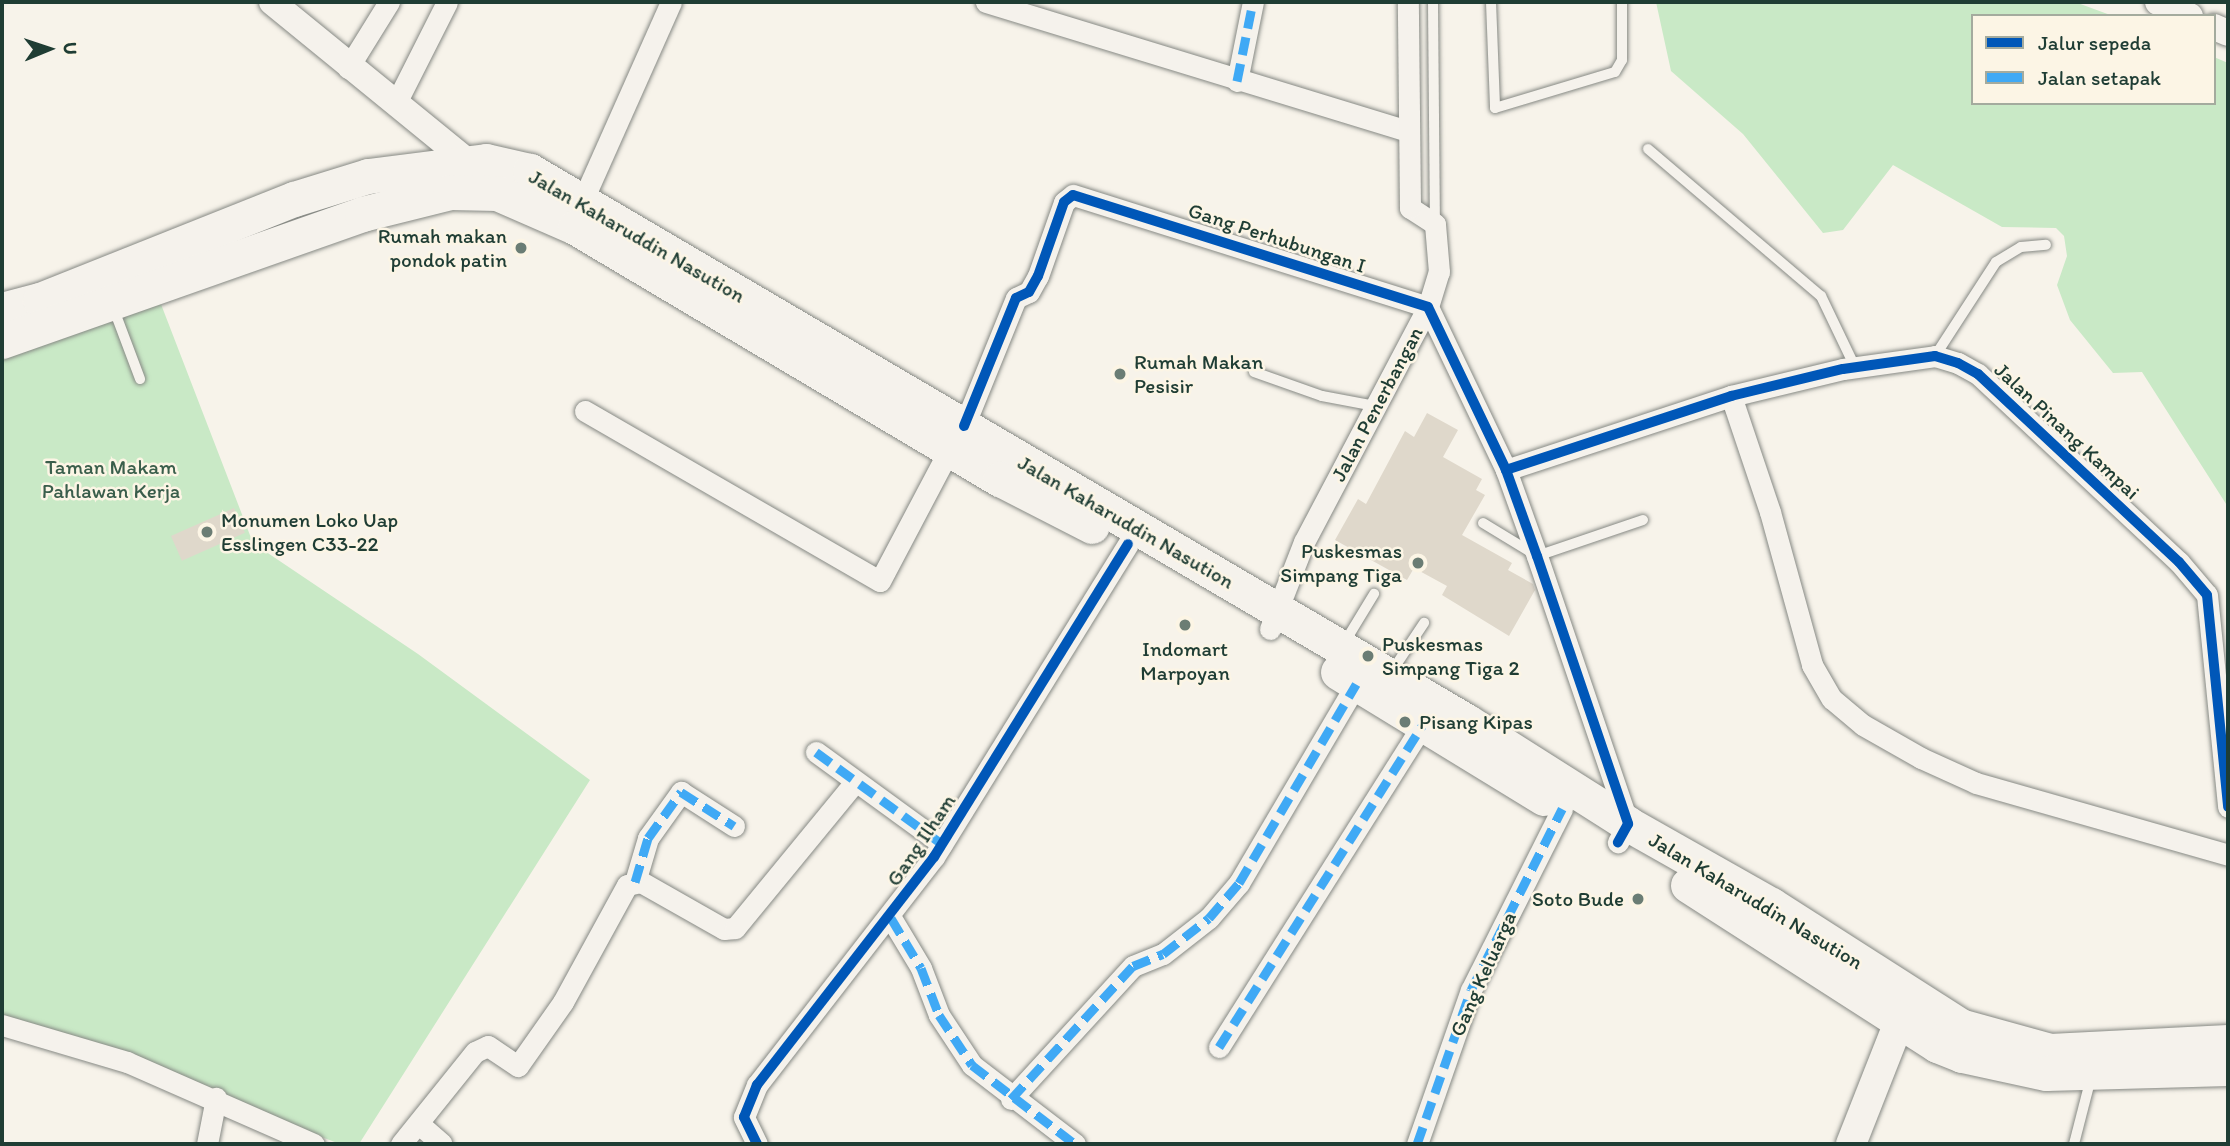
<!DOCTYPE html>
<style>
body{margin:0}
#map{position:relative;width:2230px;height:1146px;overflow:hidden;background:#f7f3ea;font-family:Itim,sans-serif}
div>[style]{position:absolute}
.green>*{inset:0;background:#c9e9c6}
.building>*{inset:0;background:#dfd8cb;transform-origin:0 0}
.roads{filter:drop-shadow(0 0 2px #868984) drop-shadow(0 0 2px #868984)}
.service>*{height:10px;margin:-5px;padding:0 5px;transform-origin:5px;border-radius:5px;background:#f5f2ec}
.minor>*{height:21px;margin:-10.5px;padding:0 10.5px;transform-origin:10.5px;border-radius:10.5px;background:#f5f2ec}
.tertiary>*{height:26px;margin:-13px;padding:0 13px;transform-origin:13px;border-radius:13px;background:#f5f2ec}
.secondary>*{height:30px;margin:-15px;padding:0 15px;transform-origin:15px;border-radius:15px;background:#f5f2ec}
.trunk>*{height:35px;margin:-17.5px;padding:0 17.5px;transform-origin:17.5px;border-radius:17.5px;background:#f5f2ec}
.quiet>*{height:9px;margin-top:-4.5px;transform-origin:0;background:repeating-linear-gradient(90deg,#3fa9f5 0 18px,transparent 0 27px)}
.cycleway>*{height:10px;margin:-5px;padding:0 5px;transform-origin:5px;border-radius:5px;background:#0057b8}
.dots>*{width:19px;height:19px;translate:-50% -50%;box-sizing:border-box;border:4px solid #fcf5e5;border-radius:50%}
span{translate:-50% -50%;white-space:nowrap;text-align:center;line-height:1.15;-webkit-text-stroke:5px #fcf5e5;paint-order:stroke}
.poi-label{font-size:21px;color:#1f3d34}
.right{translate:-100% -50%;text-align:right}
.left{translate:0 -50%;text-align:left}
.street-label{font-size:21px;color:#1f3d34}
.park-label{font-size:21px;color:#3a5e4b}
.frame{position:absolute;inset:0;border:4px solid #1f3d34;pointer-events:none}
.legend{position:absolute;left:1971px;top:14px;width:245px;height:91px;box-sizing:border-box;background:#fcf5e5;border:2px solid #a4ab9e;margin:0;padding:9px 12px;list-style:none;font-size:21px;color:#1f3d34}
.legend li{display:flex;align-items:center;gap:14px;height:35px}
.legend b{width:35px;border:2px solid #a4ab9e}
.north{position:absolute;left:14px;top:14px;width:70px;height:70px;-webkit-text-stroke:5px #fcf5e5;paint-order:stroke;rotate:88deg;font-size:19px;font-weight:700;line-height:28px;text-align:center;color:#1f3d34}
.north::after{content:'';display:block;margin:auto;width:24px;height:32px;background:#1f3d34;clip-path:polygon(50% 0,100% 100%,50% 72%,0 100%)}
</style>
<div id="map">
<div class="green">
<div style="clip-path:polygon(1656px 2px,2075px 2px,2113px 16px,1973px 16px,1973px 103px,2214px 103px,2214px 57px,2228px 63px,2228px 507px,2142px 372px,2113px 373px,2070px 320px,2057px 285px,2067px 256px,2064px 236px,2056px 228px,2002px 227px,1893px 165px,1843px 230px,1823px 233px,1743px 134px,1671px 71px)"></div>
<div style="clip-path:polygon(159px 299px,253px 543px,418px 654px,590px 780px,359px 1144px,340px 1144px,311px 1133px,133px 1054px,2px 1017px,2px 352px)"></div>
</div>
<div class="building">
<div style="clip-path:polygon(1427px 413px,1458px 430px,1443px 457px,1482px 479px,1476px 490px,1485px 495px,1462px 535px,1512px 563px,1508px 570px,1533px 584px,1535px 590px,1509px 636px,1442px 595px,1447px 586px,1414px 568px,1407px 580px,1335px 540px,1358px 499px,1366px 504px,1405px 431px,1414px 437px)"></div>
<div style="left:234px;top:508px;width:27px;height:69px;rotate:66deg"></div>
</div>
<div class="roads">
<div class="service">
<div style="left:1433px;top:2px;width:221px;rotate:89.5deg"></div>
<div style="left:1491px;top:2px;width:106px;rotate:87.8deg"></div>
<div style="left:1495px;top:108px;width:125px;rotate:-16.7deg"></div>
<div style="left:1615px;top:72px;width:14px;rotate:-60deg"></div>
<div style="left:1622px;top:60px;width:58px;rotate:-90deg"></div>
<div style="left:1648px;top:149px;width:227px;rotate:40.4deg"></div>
<div style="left:1821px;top:296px;width:79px;rotate:64.4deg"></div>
<div style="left:113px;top:307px;width:77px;rotate:69.4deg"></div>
<div style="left:1935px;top:356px;width:112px;rotate:-57deg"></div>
<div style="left:1996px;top:262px;width:29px;rotate:-31deg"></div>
<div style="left:2021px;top:247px;width:25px;rotate:-5deg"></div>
<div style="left:1254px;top:372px;width:72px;rotate:19.4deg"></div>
<div style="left:1322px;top:396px;width:54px;rotate:10.7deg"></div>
<div style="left:1483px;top:523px;width:63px;rotate:31.4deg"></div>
<div style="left:1537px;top:556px;width:112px;rotate:-18.8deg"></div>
<div style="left:1343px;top:645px;width:60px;rotate:-58.7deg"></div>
<div style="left:1392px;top:671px;width:58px;rotate:-56.3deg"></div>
<div style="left:2074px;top:1144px;width:68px;rotate:-75.6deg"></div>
</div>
<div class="minor">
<div style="left:986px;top:2px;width:441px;rotate:17deg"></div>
<div style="left:348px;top:68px;width:78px;rotate:-58.2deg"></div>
<div style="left:1237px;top:81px;width:81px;rotate:-78.6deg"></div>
<div style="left:397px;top:101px;width:111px;rotate:-63.2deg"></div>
<div style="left:582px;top:202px;width:219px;rotate:-66deg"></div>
<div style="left:1731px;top:396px;width:122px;rotate:71.4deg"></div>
<div style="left:1770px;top:512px;width:159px;rotate:74.6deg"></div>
<div style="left:1812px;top:665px;width:39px;rotate:60deg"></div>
<div style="left:1832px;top:699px;width:40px;rotate:40deg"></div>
<div style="left:1863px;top:725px;width:67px;rotate:29.6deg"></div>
<div style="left:1921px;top:758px;width:60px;rotate:24.4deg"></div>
<div style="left:1976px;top:783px;width:262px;rotate:15.9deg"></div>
<div style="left:585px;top:411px;width:340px;rotate:30deg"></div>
<div style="left:880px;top:581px;width:150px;rotate:-62.2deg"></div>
<div style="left:964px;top:426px;width:138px;rotate:-67.9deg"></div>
<div style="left:1016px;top:298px;width:14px;rotate:-25deg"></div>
<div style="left:1029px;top:292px;width:18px;rotate:-61deg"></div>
<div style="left:1038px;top:276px;width:78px;rotate:-70.6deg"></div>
<div style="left:1064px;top:202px;width:11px;rotate:-38deg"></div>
<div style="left:1073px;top:195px;width:372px;rotate:17.5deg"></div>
<div style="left:1428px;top:307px;width:181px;rotate:64.4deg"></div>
<div style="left:1506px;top:470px;width:91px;rotate:70.2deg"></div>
<div style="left:1537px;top:556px;width:283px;rotate:71.2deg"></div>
<div style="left:1628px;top:824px;width:21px;rotate:119deg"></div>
<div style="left:1506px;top:470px;width:237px;rotate:-18.2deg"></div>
<div style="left:1731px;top:396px;width:115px;rotate:-13.6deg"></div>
<div style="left:1843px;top:369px;width:93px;rotate:-8deg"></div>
<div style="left:1935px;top:356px;width:24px;rotate:17deg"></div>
<div style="left:1958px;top:363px;width:23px;rotate:29deg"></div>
<div style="left:1978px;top:374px;width:275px;rotate:43.1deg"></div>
<div style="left:2179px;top:562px;width:43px;rotate:49.7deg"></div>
<div style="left:2207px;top:595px;width:213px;rotate:84.3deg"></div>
<div style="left:1270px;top:629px;width:93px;rotate:-68.7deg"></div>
<div style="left:1304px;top:542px;width:266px;rotate:-62.2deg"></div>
<div style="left:1428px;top:307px;width:37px;rotate:-73deg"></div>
<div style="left:1439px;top:272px;width:48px;rotate:-94.8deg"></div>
<div style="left:1435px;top:224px;width:30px;rotate:-147deg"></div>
<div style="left:1410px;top:208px;width:206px;rotate:-90.6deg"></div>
<div style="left:816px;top:752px;width:156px;rotate:36.1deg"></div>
<div style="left:635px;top:882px;width:46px;rotate:-73.5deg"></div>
<div style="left:648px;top:838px;width:57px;rotate:-54.3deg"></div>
<div style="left:681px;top:792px;width:63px;rotate:32.7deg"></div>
<div style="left:891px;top:918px;width:58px;rotate:59deg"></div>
<div style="left:921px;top:968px;width:50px;rotate:69deg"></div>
<div style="left:939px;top:1015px;width:60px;rotate:56.6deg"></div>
<div style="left:972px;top:1065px;width:130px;rotate:37.5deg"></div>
<div style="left:2px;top:1025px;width:130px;rotate:16.5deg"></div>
<div style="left:127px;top:1062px;width:204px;rotate:23.7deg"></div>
<div style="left:1219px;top:1047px;width:380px;rotate:-57.7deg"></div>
<div style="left:1011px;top:1099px;width:180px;rotate:-47.5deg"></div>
<div style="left:1133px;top:966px;width:32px;rotate:-22deg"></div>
<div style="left:1163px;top:954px;width:58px;rotate:-38deg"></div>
<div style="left:1209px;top:918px;width:46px;rotate:-49.4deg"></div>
<div style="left:1239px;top:883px;width:231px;rotate:-59.5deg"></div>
<div style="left:419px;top:1124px;width:30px;rotate:41deg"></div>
<div style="left:207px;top:1144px;width:47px;rotate:-78.9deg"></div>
<div style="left:401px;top:1144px;width:118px;rotate:-51.2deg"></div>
<div style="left:475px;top:1052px;width:14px;rotate:-25deg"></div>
<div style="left:488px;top:1046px;width:36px;rotate:34deg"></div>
<div style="left:518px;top:1066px;width:78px;rotate:-54.9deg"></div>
<div style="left:563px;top:1002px;width:133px;rotate:-61.3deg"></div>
<div style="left:627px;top:885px;width:14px;rotate:-12deg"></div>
<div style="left:641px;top:882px;width:95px;rotate:29.5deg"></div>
<div style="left:724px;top:929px;width:11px;rotate:-5deg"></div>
<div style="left:735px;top:928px;width:189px;rotate:-50.6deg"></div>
<div style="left:757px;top:1144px;width:30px;rotate:-116deg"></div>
<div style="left:744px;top:1117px;width:35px;rotate:-68deg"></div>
<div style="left:757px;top:1085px;width:289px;rotate:-52.2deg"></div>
<div style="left:934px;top:857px;width:368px;rotate:-58.2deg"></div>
<div style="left:1417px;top:1144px;width:163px;rotate:-70.7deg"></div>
<div style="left:1471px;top:990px;width:203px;rotate:-63.3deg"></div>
</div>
<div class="tertiary">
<div style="left:272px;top:2px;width:253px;rotate:39.2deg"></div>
<div style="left:468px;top:162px;width:14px;rotate:82deg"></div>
<div style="left:2158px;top:2px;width:35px;rotate:24deg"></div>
<div style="left:2214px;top:27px;width:15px;rotate:23deg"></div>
</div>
<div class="secondary">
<div style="left:1851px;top:1144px;width:156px;rotate:-68.5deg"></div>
</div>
<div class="trunk">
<div style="left:2px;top:310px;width:39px;rotate:-15deg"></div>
<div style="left:40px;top:300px;width:273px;rotate:-21.7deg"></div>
<div style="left:294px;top:199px;width:77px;rotate:-17.3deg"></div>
<div style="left:368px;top:176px;width:119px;rotate:-7.2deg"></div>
<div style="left:486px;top:161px;width:45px;rotate:12.8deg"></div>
<div style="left:530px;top:171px;width:1086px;rotate:30.44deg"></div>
<div style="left:1466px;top:721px;width:192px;rotate:32.4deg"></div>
<div style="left:1628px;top:824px;width:164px;rotate:29.5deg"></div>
<div style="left:1771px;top:905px;width:224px;rotate:32.6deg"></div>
<div style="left:1960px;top:1026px;width:93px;rotate:15.5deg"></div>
<div style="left:2050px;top:1051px;width:178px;rotate:-2.9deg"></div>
<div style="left:2px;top:341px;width:382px;rotate:-19.4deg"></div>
<div style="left:362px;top:214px;width:91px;rotate:-14deg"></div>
<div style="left:450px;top:192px;width:47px;rotate:1.2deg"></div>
<div style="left:497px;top:193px;width:85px;rotate:23.6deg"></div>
<div style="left:575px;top:227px;width:494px;rotate:30.7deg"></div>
<div style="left:1000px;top:479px;width:103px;rotate:27.1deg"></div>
<div style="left:1338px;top:672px;width:241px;rotate:31.5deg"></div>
<div style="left:1688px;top:885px;width:296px;rotate:32.7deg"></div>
<div style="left:1937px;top:1045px;width:27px;rotate:22deg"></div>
<div style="left:1962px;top:1055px;width:86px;rotate:12.1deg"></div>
<div style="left:2046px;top:1073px;width:182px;rotate:-1.6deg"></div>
</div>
</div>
<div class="quiet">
<div style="left:1237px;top:81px;width:81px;rotate:-78.6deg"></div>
<div style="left:816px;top:752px;width:156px;rotate:36.1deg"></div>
<div style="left:635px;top:882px;width:46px;rotate:-73.5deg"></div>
<div style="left:648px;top:838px;width:57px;rotate:-54.3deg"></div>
<div style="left:681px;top:792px;width:63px;rotate:32.7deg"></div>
<div style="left:891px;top:918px;width:58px;rotate:59deg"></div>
<div style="left:921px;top:968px;width:50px;rotate:69deg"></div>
<div style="left:939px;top:1015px;width:60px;rotate:56.6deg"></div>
<div style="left:972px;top:1065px;width:130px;rotate:37.5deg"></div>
<div style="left:1219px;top:1047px;width:380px;rotate:-57.7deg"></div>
<div style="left:1011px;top:1099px;width:180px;rotate:-47.5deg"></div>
<div style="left:1133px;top:966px;width:32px;rotate:-22deg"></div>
<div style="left:1163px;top:954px;width:58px;rotate:-38deg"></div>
<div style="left:1209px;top:918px;width:46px;rotate:-49.4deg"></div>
<div style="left:1239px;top:883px;width:231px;rotate:-59.5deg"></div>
<div style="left:1417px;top:1144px;width:163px;rotate:-70.7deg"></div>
<div style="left:1471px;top:990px;width:203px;rotate:-63.3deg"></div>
</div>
<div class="cycleway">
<div style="left:964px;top:426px;width:138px;rotate:-67.9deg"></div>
<div style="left:1016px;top:298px;width:14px;rotate:-25deg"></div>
<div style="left:1029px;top:292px;width:18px;rotate:-61deg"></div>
<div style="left:1038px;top:276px;width:78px;rotate:-70.6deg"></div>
<div style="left:1064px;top:202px;width:11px;rotate:-38deg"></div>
<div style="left:1073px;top:195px;width:372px;rotate:17.5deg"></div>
<div style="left:1428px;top:307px;width:181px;rotate:64.4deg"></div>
<div style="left:1506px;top:470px;width:91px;rotate:70.2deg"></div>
<div style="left:1537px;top:556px;width:283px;rotate:71.2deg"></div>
<div style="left:1628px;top:824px;width:21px;rotate:119deg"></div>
<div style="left:1506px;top:470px;width:237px;rotate:-18.2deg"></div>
<div style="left:1731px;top:396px;width:115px;rotate:-13.6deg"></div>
<div style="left:1843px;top:369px;width:93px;rotate:-8deg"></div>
<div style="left:1935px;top:356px;width:24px;rotate:17deg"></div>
<div style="left:1958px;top:363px;width:23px;rotate:29deg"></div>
<div style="left:1978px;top:374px;width:275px;rotate:43.1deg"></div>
<div style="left:2179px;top:562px;width:43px;rotate:49.7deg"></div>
<div style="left:2207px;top:595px;width:213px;rotate:84.3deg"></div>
<div style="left:757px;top:1144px;width:30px;rotate:-116deg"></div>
<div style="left:744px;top:1117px;width:35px;rotate:-68deg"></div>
<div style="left:757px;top:1085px;width:289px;rotate:-52.2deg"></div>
<div style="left:934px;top:857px;width:368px;rotate:-58.2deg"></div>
</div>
<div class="dots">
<div style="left:521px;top:248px;background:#6b7d74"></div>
<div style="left:1120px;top:374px;background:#6b7d74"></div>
<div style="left:207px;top:532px;background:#6b7d74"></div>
<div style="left:1418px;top:563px;background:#6b7d74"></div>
<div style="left:1185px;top:625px;background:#6b7d74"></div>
<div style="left:1368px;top:656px;background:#6b7d74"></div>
<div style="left:1405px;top:722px;background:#6b7d74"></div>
<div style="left:1638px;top:899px;background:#6b7d74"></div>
</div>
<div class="poi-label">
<span class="right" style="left:507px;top:248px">Rumah makan<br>pondok patin</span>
<span class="left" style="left:1134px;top:374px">Rumah Makan<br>Pesisir</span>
<span class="left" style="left:221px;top:532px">Monumen Loko Uap<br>Esslingen C33-22</span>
<span class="right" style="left:1402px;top:563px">Puskesmas<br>Simpang Tiga</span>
<span class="left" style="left:1382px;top:656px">Puskesmas<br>Simpang Tiga 2</span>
<span style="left:1185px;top:661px">Indomart<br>Marpoyan</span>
<span class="left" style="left:1419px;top:722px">Pisang Kipas</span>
<span class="right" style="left:1624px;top:899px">Soto Bude</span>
</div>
<div class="street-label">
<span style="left:637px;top:236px;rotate:30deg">Jalan Kaharuddin Nasution</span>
<span style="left:1277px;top:238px;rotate:18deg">Gang Perhubungan I</span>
<span style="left:1377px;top:404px;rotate:-62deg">Jalan Penerbangan</span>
<span style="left:2067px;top:431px;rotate:43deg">Jalan Pinang Kampai</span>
<span style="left:1126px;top:522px;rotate:30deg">Jalan Kaharuddin Nasution</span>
<span style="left:921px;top:840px;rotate:-56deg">Gang Ilham</span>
<span style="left:1756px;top:901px;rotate:31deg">Jalan Kaharuddin Nasution</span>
<span style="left:1483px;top:974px;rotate:-66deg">Gang Keluarga</span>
</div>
<div class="park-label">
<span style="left:111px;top:479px">Taman Makam<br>Pahlawan Kerja</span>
</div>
<div class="frame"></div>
<ul class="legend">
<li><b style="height:9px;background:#0057b8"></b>Jalur sepeda</li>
<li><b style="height:9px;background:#3fa9f5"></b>Jalan setapak</li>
</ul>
<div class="north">U</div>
</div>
